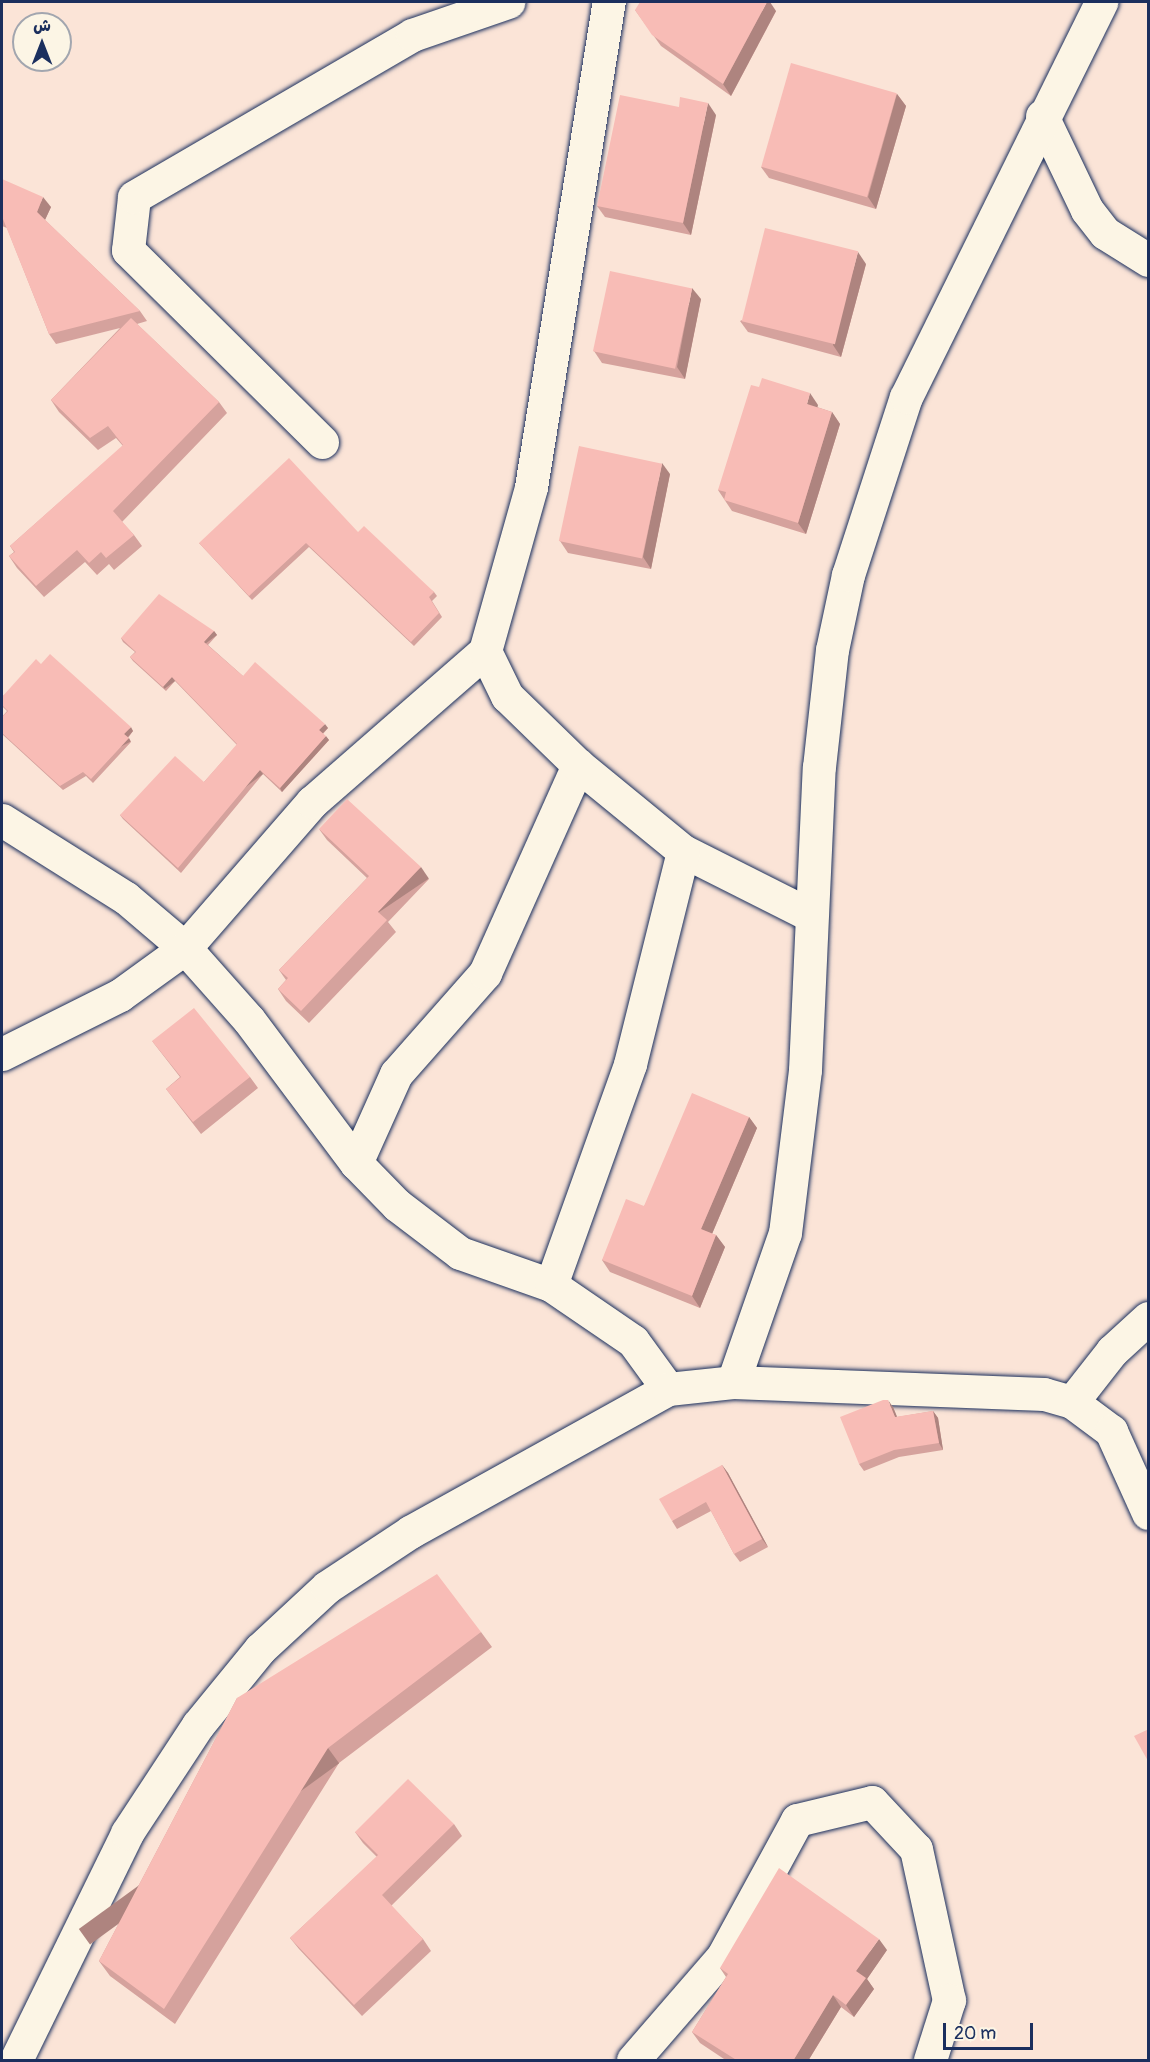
<!DOCTYPE html>
<meta charset="utf-8">
<style>
body{margin:0}
#map{position:relative;width:1150px;height:2062px;overflow:hidden;background:#fbe4d7;font-family:Pangolin,"Playpen Sans Arabic",sans-serif}
div>[style]{position:absolute}
.roads{filter:drop-shadow(0 0 2px #1b2f5e) drop-shadow(0 0 2px #1b2f5e)}
.minor>*{height:33px;margin:-16.5px;padding:0 16.5px;transform-origin:16.5px;border-radius:16.5px;background:#fcf5e5}
.wall>*{inset:0;background:#d5a29d}
.shaded-wall>*{inset:0;background:#ae847f;transform-origin:0 0}
.building>*{inset:0;background:#f8bcb6;transform-origin:0 0}
span{translate:-50% -50%;white-space:nowrap;text-align:center;line-height:1.15;-webkit-text-stroke:4.5px #fcf5e5;paint-order:stroke}
.frame{position:absolute;inset:0;border:3px solid #1b2f5e;pointer-events:none}
.north{position:absolute;left:12px;top:12px;width:60px;height:60px;box-sizing:border-box;background:#fcf5e5;border:2px solid #a2a6af;border-radius:50%;rotate:0deg;font-size:16px;font-weight:700;line-height:24px;text-align:center;color:#1b2f5e}
.north::after{content:'';display:block;margin:auto;width:21px;height:27px;background:#1b2f5e;clip-path:polygon(50% 0,100% 100%,50% 72%,0 100%)}
.scale{position:absolute;left:943px;top:2023px;width:90px;height:27px;box-sizing:border-box;border:3px solid #1b2f5e;border-top:0;padding-left:8px;font-size:18px;line-height:21px;white-space:nowrap;color:#1b2f5e;-webkit-text-stroke:4px #fcf5e5;paint-order:stroke}
</style>
<div id="map">
<div class="roads">
<div class="minor">
<div style="left:1042px;top:116px;width:104px;rotate:64.4deg"></div>
<div style="left:1087px;top:210px;width:29px;rotate:52deg"></div>
<div style="left:1105px;top:233px;width:51px;rotate:32.1deg"></div>
<div style="left:322px;top:442px;width:273px;rotate:-135.3deg"></div>
<div style="left:128px;top:250px;width:53px;rotate:-83.5deg"></div>
<div style="left:134px;top:197px;width:322px;rotate:-30.2deg"></div>
<div style="left:412px;top:35px;width:102px;rotate:-19deg"></div>
<div style="left:2px;top:820px;width:146px;rotate:32.2deg"></div>
<div style="left:126px;top:898px;width:77px;rotate:40.3deg"></div>
<div style="left:185px;top:948px;width:96px;rotate:48.4deg"></div>
<div style="left:249px;top:1020px;width:179px;rotate:53.2deg"></div>
<div style="left:356px;top:1163px;width:59px;rotate:45.7deg"></div>
<div style="left:397px;top:1205px;width:79px;rotate:37.3deg"></div>
<div style="left:460px;top:1253px;width:96px;rotate:19.4deg"></div>
<div style="left:551px;top:1285px;width:99px;rotate:34.3deg"></div>
<div style="left:633px;top:1341px;width:59px;rotate:53.9deg"></div>
<div style="left:683px;top:851px;width:142px;rotate:26.7deg"></div>
<div style="left:2px;top:1054px;width:132px;rotate:-26.6deg"></div>
<div style="left:120px;top:995px;width:80px;rotate:-35.9deg"></div>
<div style="left:185px;top:948px;width:194px;rotate:-49deg"></div>
<div style="left:312px;top:802px;width:230px;rotate:-41.1deg"></div>
<div style="left:356px;top:1163px;width:98px;rotate:-65.8deg"></div>
<div style="left:396px;top:1074px;width:135px;rotate:-48.6deg"></div>
<div style="left:485px;top:973px;width:228px;rotate:-65.9deg"></div>
<div style="left:551px;top:1285px;width:235px;rotate:-70.3deg"></div>
<div style="left:630px;top:1064px;width:219px;rotate:-76deg"></div>
<div style="left:683px;top:851px;width:136px;rotate:-140.7deg"></div>
<div style="left:578px;top:765px;width:99px;rotate:-135.8deg"></div>
<div style="left:507px;top:696px;width:50px;rotate:-116.1deg"></div>
<div style="left:485px;top:651px;width:170px;rotate:-74.3deg"></div>
<div style="left:531px;top:487px;width:491px;rotate:-80.9deg"></div>
<div style="left:733px;top:1382px;width:158px;rotate:-70.8deg"></div>
<div style="left:785px;top:1233px;width:164px;rotate:-83deg"></div>
<div style="left:805px;top:1070px;width:303px;rotate:-87.4deg"></div>
<div style="left:819px;top:767px;width:118px;rotate:-83.7deg"></div>
<div style="left:832px;top:650px;width:77px;rotate:-78deg"></div>
<div style="left:848px;top:575px;width:187px;rotate:-72deg"></div>
<div style="left:906px;top:397px;width:441px;rotate:-63.7deg"></div>
<div style="left:1072px;top:1402px;width:65px;rotate:-51.9deg"></div>
<div style="left:1112px;top:1351px;width:49px;rotate:-42.5deg"></div>
<div style="left:16px;top:2060px;width:253px;rotate:-63.9deg"></div>
<div style="left:127px;top:1833px;width:129px;rotate:-56.7deg"></div>
<div style="left:198px;top:1725px;width:98px;rotate:-50.8deg"></div>
<div style="left:260px;top:1649px;width:91px;rotate:-42.8deg"></div>
<div style="left:327px;top:1587px;width:100px;rotate:-33.5deg"></div>
<div style="left:410px;top:1532px;width:295px;rotate:-29deg"></div>
<div style="left:668px;top:1389px;width:65px;rotate:-6.1deg"></div>
<div style="left:733px;top:1382px;width:311px;rotate:2.2deg"></div>
<div style="left:1044px;top:1394px;width:29px;rotate:16deg"></div>
<div style="left:1072px;top:1402px;width:49px;rotate:36.6deg"></div>
<div style="left:1111px;top:1431px;width:90px;rotate:65.7deg"></div>
<div style="left:633px;top:2060px;width:138px;rotate:-49.1deg"></div>
<div style="left:723px;top:1956px;width:155px;rotate:-61.4deg"></div>
<div style="left:797px;top:1820px;width:77px;rotate:-13.5deg"></div>
<div style="left:872px;top:1802px;width:64px;rotate:46.9deg"></div>
<div style="left:916px;top:1849px;width:155px;rotate:77.7deg"></div>
<div style="left:949px;top:2000px;width:63px;rotate:107.6deg"></div>
</div>
</div>
<div class="wall">
<div style="clip-path:polygon(635px 10px,776px 11px,731px 96px,661px 46px)"></div>
<div style="clip-path:polygon(897px 94px,906px 106px,876px 209px,769px 178px,761px 167px)"></div>
<div style="clip-path:polygon(716px 115px,691px 235px,605px 217px,597px 206px)"></div>
<div style="clip-path:polygon(2px 181px,51px 207px,45px 220px,140px 311px,147px 321px,137px 324px,219px 402px,227px 413px,122px 522px,134px 535px,142px 546px,114px 570px,109px 564px,97px 575px,85px 562px,44px 597px,17px 568px,9px 556px,14px 552px,10px 546px,123px 446px,116px 438px,98px 450px,59px 412px,51px 400px,120px 328px,56px 344px,49px 334px,7px 228px,2px 226px)"></div>
<div style="clip-path:polygon(866px 264px,841px 357px,748px 332px,740px 321px)"></div>
<div style="clip-path:polygon(701px 299px,685px 379px,602px 363px,594px 351px)"></div>
<div style="clip-path:polygon(818px 405px,817px 407px,832px 412px,840px 424px,806px 534px,732px 511px,718px 490px)"></div>
<div style="clip-path:polygon(670px 474px,651px 569px,568px 553px,560px 541px)"></div>
<div style="clip-path:polygon(358px 532px,434px 592px,437px 596px,432px 601px,442px 617px,414px 646px,309px 547px,252px 600px,199px 543px)"></div>
<div style="clip-path:polygon(214px 631px,217px 635px,208px 645px,243px 676px,328px 728px,323px 734px,329px 740px,282px 792px,263px 774px,181px 873px,123px 819px,120px 815px,204px 782px,237px 745px,175px 681px,166px 691px,133px 661px,130px 657px,135px 652px,123px 642px,121px 638px)"></div>
<div style="clip-path:polygon(41px 664px,133px 731px,128px 738px,131px 742px,93px 783px,86px 776px,63px 790px,2px 734px,2px 717px,7px 711px,2px 706px,2px 697px)"></div>
<div style="clip-path:polygon(319px 829px,429px 879px,388px 922px,396px 932px,309px 1023px,286px 1001px,278px 989px,286px 980px,279px 970px,367px 878px,327px 840px)"></div>
<div style="clip-path:polygon(152px 1041px,250px 1077px,258px 1088px,201px 1134px,166px 1089px,180px 1077px)"></div>
<div style="clip-path:polygon(749px 1117px,757px 1128px,712px 1234px,716px 1235px,725px 1247px,700px 1308px,610px 1272px,602px 1260px,644px 1206px)"></div>
<div style="clip-path:polygon(893px 1407px,897px 1417px,933px 1411px,938px 1418px,943px 1450px,899px 1457px,864px 1471px,859px 1464px)"></div>
<div style="clip-path:polygon(722px 1465px,728px 1473px,768px 1547px,740px 1562px,734px 1554px,711px 1511px,677px 1529px,672px 1521px)"></div>
<div style="clip-path:polygon(481px 1632px,492px 1647px,339px 1763px,175px 2024px,110px 1976px,99px 1961px,237px 1698px)"></div>
<div style="clip-path:polygon(454px 1824px,462px 1836px,391px 1906px,423px 1939px,431px 1951px,362px 2016px,299px 1949px,290px 1938px,377px 1857px,363px 1843px,355px 1832px)"></div>
<div style="clip-path:polygon(887px 1950px,867px 1979px,874px 1989px,854px 2017px,841px 2007px,808px 2061px,727px 2061px,700px 2043px,692px 2032px,726px 1977px,720px 1968px)"></div>
</div>
<div class="shaded-wall">
<div style="clip-path:polygon(767px 2px,770px 2px,776px 11px,731px 96px,723px 84px)"></div>
<div style="clip-path:polygon(897px 94px,906px 106px,876px 209px,868px 197px)"></div>
<div style="clip-path:polygon(708px 103px,716px 115px,691px 235px,683px 223px)"></div>
<div style="clip-path:polygon(43px 197px,51px 207px,44px 222px,37px 212px)"></div>
<div style="clip-path:polygon(858px 252px,866px 264px,841px 357px,833px 345px)"></div>
<div style="clip-path:polygon(692px 288px,701px 299px,685px 379px,677px 367px)"></div>
<div style="clip-path:polygon(810px 393px,818px 405px,815px 416px,807px 404px)"></div>
<div style="clip-path:polygon(832px 412px,840px 424px,806px 534px,798px 523px)"></div>
<div style="clip-path:polygon(662px 463px,670px 474px,651px 569px,643px 557px)"></div>
<div style="left:214px;top:631px;width:5px;height:15px;rotate:53deg"></div>
<div style="left:172px;top:677px;width:5px;height:13px;rotate:53deg"></div>
<div style="clip-path:polygon(325px 724px,328px 728px,322px 734px,319px 730px)"></div>
<div style="clip-path:polygon(131px 727px,133px 731px,127px 738px,124px 734px)"></div>
<div style="clip-path:polygon(326px 736px,329px 740px,282px 792px,280px 788px)"></div>
<div style="left:129px;top:738px;width:4px;height:56px;rotate:63deg"></div>
<div style="left:260px;top:770px;width:5px;height:128px;rotate:53deg"></div>
<div style="left:421px;top:867px;width:14px;height:62px;rotate:56deg"></div>
<div style="clip-path:polygon(749px 1117px,757px 1128px,709px 1241px,701px 1229px)"></div>
<div style="clip-path:polygon(716px 1235px,725px 1247px,700px 1308px,692px 1296px)"></div>
<div style="clip-path:polygon(888px 1400px,893px 1407px,900px 1424px,895px 1417px)"></div>
<div style="clip-path:polygon(933px 1411px,938px 1418px,943px 1450px,939px 1443px)"></div>
<div style="clip-path:polygon(722px 1465px,728px 1473px,768px 1547px,762px 1539px)"></div>
<div style="left:328px;top:1748px;width:19px;height:308px;rotate:54deg"></div>
<div style="clip-path:polygon(879px 1939px,887px 1950px,867px 1979px,874px 1989px,854px 2017px,846px 2005px,856px 1971px)"></div>
<div style="clip-path:polygon(833px 1995px,841px 2007px,808px 2061px,793px 2061px)"></div>
</div>
<div class="building">
<div style="clip-path:polygon(640px 2px,767px 2px,723px 84px,652px 35px,635px 10px)"></div>
<div style="left:791px;top:63px;width:110px;height:108px;rotate:16deg"></div>
<div style="clip-path:polygon(620px 95px,679px 107px,680px 97px,708px 103px,683px 223px,597px 206px)"></div>
<div style="clip-path:polygon(2px 179px,43px 197px,37px 212px,140px 311px,49px 334px,3px 219px,2px 219px)"></div>
<div style="left:765px;top:228px;width:96px;height:96px;rotate:14deg"></div>
<div style="left:610px;top:271px;width:84px;height:82px;rotate:12deg"></div>
<div style="clip-path:polygon(131px 318px,219px 402px,113px 511px,134px 535px,106px 558px,101px 552px,89px 563px,77px 550px,36px 586px,9px 556px,15px 552px,10px 546px,123px 445px,108px 426px,90px 438px,51px 400px)"></div>
<div style="clip-path:polygon(762px 378px,810px 393px,807px 404px,832px 412px,798px 523px,724px 500px,726px 492px,718px 490px,751px 385px,759px 387px)"></div>
<div style="left:579px;top:446px;width:85px;height:97px;rotate:12deg"></div>
<div style="clip-path:polygon(289px 458px,358px 532px,364px 526px,434px 592px,429px 597px,439px 613px,411px 642px,306px 543px,249px 596px,199px 543px)"></div>
<div style="clip-path:polygon(159px 594px,214px 631px,204px 642px,243px 676px,255px 662px,325px 724px,319px 730px,326px 736px,280px 788px,260px 770px,178px 868px,120px 815px,175px 756px,204px 782px,237px 744px,172px 677px,163px 687px,130px 657px,136px 652px,121px 638px)"></div>
<div style="clip-path:polygon(50px 654px,131px 727px,124px 734px,129px 738px,91px 779px,83px 772px,60px 786px,2px 733px,2px 717px,8px 711px,2px 705px,2px 697px,36px 659px,41px 664px)"></div>
<div style="clip-path:polygon(347px 799px,421px 867px,378px 912px,387px 920px,301px 1011px,278px 989px,288px 978px,279px 970px,369px 876px,319px 829px)"></div>
<div style="clip-path:polygon(194px 1008px,250px 1077px,193px 1122px,166px 1089px,181px 1077px,152px 1041px)"></div>
<div style="clip-path:polygon(692px 1093px,749px 1117px,701px 1229px,716px 1235px,692px 1296px,602px 1260px,626px 1199px,644px 1206px)"></div>
<div style="clip-path:polygon(883px 1400px,888px 1400px,895px 1417px,933px 1411px,939px 1443px,894px 1450px,859px 1464px,840px 1417px)"></div>
<div style="clip-path:polygon(722px 1465px,762px 1539px,734px 1554px,706px 1502px,672px 1521px,659px 1499px)"></div>
<div style="clip-path:polygon(437px 1574px,481px 1632px,328px 1748px,164px 2009px,99px 1961px,237px 1698px)"></div>
<div style="clip-path:polygon(1149px 1729px,1149px 1761px,1148px 1761px,1134px 1736px)"></div>
<div style="clip-path:polygon(408px 1779px,454px 1824px,382px 1895px,423px 1939px,354px 2005px,290px 1938px,378px 1855px,355px 1832px)"></div>
<div style="clip-path:polygon(779px 1868px,879px 1939px,856px 1971px,866px 1978px,846px 2005px,833px 1995px,793px 2061px,738px 2061px,692px 2032px,728px 1974px,720px 1968px)"></div>
</div>
<div class="frame"></div>
<div class="north">ش</div>
<div class="scale">20 m</div>
</div>
